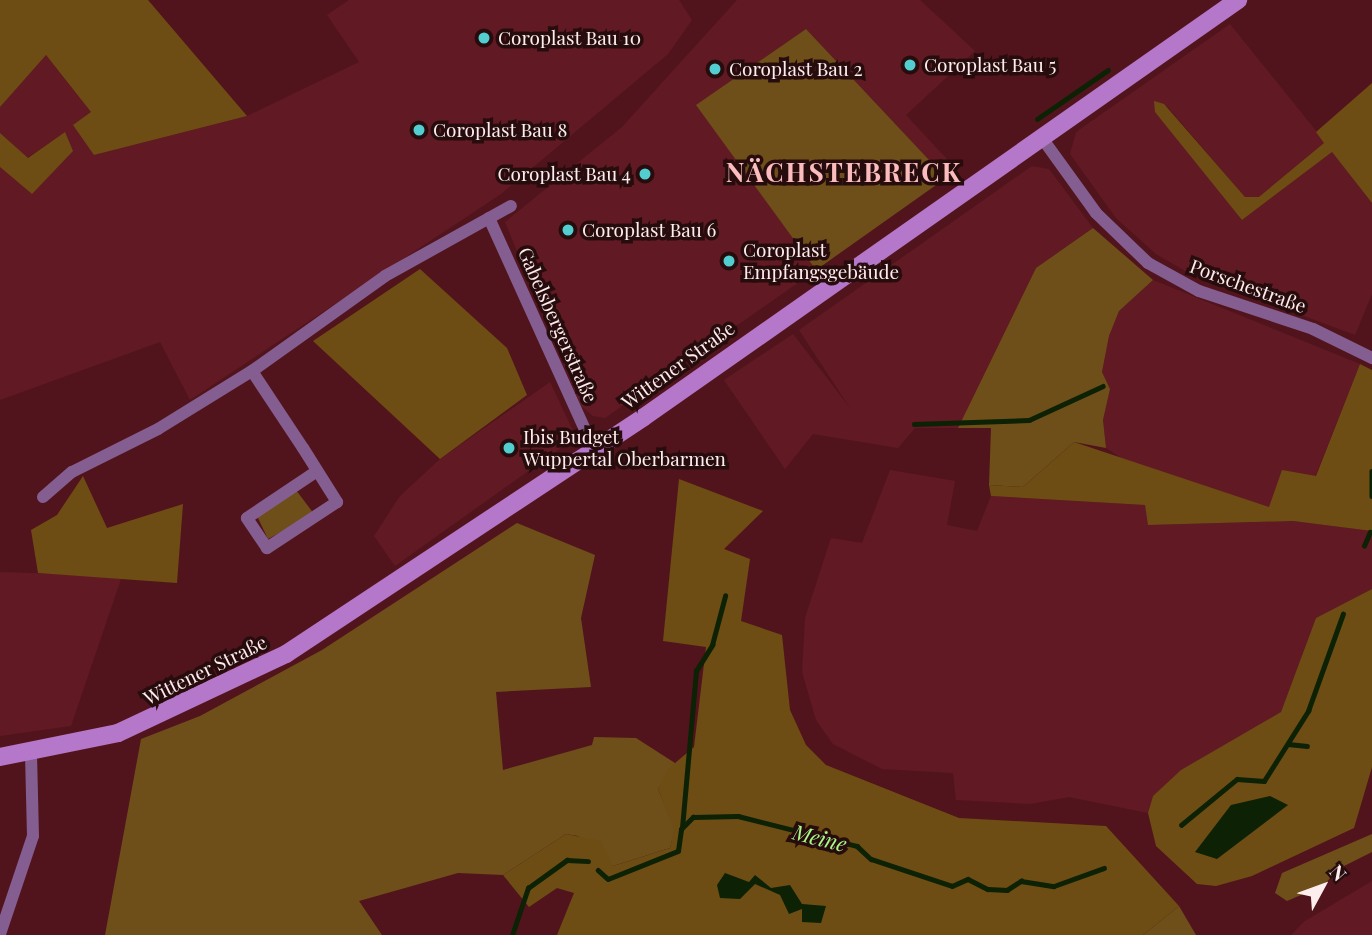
<!DOCTYPE html>
<meta charset="utf-8">
<style>
body{margin:0}
#map{position:relative;width:1372px;height:935px;overflow:hidden;background:#52141c;font-family:"Playfair Display",serif}
div>[style]{position:absolute}
.built>*{inset:0;background:#611a23}
.green>*{inset:0;background:#6e4f19}
.forest>*{inset:0;background:#6d4d14}
.water>*{inset:0;background:#0d2105}
.stream>*{height:4.5px;margin:-2.25px;padding:0 2.25px;transform-origin:2.25px;border-radius:2.25px;background:#0d2105}
.minor>*{height:12px;margin:-6px;padding:0 6px;transform-origin:6px;border-radius:6px;background:#845e91}
.secondary>*{height:18px;margin:-9px;padding:0 9px;transform-origin:9px;border-radius:9px;background:#b577c9}
.dots>*{width:19px;height:19px;translate:-50% -50%;box-sizing:border-box;border:4px solid #270c0e;border-radius:50%}
span{translate:-50% -50%;white-space:nowrap;text-align:center;line-height:1.15;-webkit-text-stroke:7px #270c0e;paint-order:stroke}
.poi-label{font-size:19px;color:#feeded}
.left{translate:0 -50%;text-align:left}
.right{translate:-100% -50%;text-align:right}
.street-label{font-size:19px;color:#feeded}
.water-label{font-size:21px;color:#a9fb89;font-style:italic}
.district-label{font-size:26px;color:#fbbcbd;font-weight:700;letter-spacing:2px}
.north{position:absolute;left:1288px;top:851px;width:70px;height:70px;-webkit-text-stroke:5px #270c0e;paint-order:stroke;rotate:49deg;font-size:19px;font-weight:700;line-height:28px;text-align:center;color:#feeded}
.north::after{content:'';display:block;margin:auto;width:24px;height:32px;background:#feeded;clip-path:polygon(50% 0,100% 100%,50% 72%,0 100%)}
</style>
<div id="map">
<div class="built">
<div style="clip-path:polygon(349px 0,679px 0,692px 20px,668px 54px,501px 194px,190px 400px,160px 342px,0 400px,0 167px,32px 194px,65px 132px,27px 158px,0 133px,0 107px,45px 54px,91px 112px,94px 155px,247px 116px,359px 62px,327px 15px)"></div>
<div style="clip-path:polygon(737px 0,920px 0,975px 51px,906px 115px,957px 170px,946px 178px,806px 29px,697px 105px,816px 270px,605px 418px,593px 416px,581px 406px,505px 222px,622px 127px)"></div>
<div style="clip-path:polygon(1230px 24px,1325px 142px,1259px 198px,1245px 197px,1165px 104px,1242px 220px,1332px 152px,1372px 203px,1372px 294px,1355px 335px,1187px 272px,1156px 254px,1116px 218px,1070px 154px,1076px 132px)"></div>
<div style="clip-path:polygon(1032px 166px,1049px 169px,1093px 228px,1036px 268px,958px 428px,915px 428px,898px 448px,813px 434px,785px 469px,724px 380px,793px 334px,850px 408px,799px 330px)"></div>
<div style="clip-path:polygon(1153px 280px,1360px 364px,1315px 477px,1269px 507px,1132px 465px,1106px 448px,1103px 420px,1110px 389px,1102px 372px,1109px 336px,1119px 311px)"></div>
<div style="clip-path:polygon(550px 382px,576px 437px,395px 566px,374px 536px,400px 496px,440px 459px)"></div>
<div style="clip-path:polygon(890px 470px,955px 481px,947px 525px,977px 531px,991px 496px,1145px 505px,1149px 525px,1293px 521px,1372px 531px,1372px 589px,1316px 618px,1281px 712px,1153px 796px,1148px 813px,1069px 797px,1030px 804px,956px 800px,953px 773px,882px 769px,833px 744px,816px 720px,802px 672px,805px 618px,831px 538px,862px 543px)"></div>
<div style="clip-path:polygon(0 572px,122px 576px,71px 726px,0 736px)"></div>
<div style="clip-path:polygon(1372px 881px,1372px 935px,1291px 935px,1305px 921px)"></div>
</div>
<div class="green">
<div style="clip-path:polygon(806px 29px,946px 178px,816px 270px,696px 105px)"></div>
<div style="clip-path:polygon(1093px 228px,1153px 280px,1119px 311px,1109px 336px,1102px 372px,1110px 389px,1103px 420px,1106px 448px,1074px 442px,1023px 487px,989px 485px,991px 428px,958px 428px,1036px 268px)"></div>
<div style="clip-path:polygon(296px 490px,314px 514px,268px 539px,257px 516px)"></div>
<div style="clip-path:polygon(517px 523px,595px 555px,581px 618px,591px 687px,496px 692px,503px 770px,592px 745px,594px 737px,636px 738px,675px 763px,658px 789px,675px 829px,670px 848px,613px 866px,578px 836px,566px 834px,503px 875px,458px 873px,359px 901px,382px 935px,105px 935px,141px 739px,200px 716px,322px 650px)"></div>
<div style="clip-path:polygon(1372px 834px,1372px 852px,1342px 867px,1322px 886px,1287px 901px,1275px 893px,1282px 873px)"></div>
<div style="clip-path:polygon(1179px 906px,1196px 935px,1143px 935px)"></div>
</div>
<div class="forest">
<div style="clip-path:polygon(0 0,148px 0,247px 116px,94px 155px,73px 125px,91px 112px,46px 55px,0 107px)"></div>
<div style="clip-path:polygon(1372px 83px,1372px 203px,1332px 152px,1242px 220px,1155px 112px,1154px 101px,1164px 104px,1245px 197px,1259px 197px,1324px 143px,1316px 132px)"></div>
<div style="clip-path:polygon(65px 132px,73px 151px,32px 194px,0 167px,0 133px,28px 158px)"></div>
<div style="clip-path:polygon(420px 269px,507px 348px,527px 395px,440px 459px,313px 341px)"></div>
<div style="clip-path:polygon(1360px 364px,1372px 370px,1372px 531px,1293px 521px,1148px 525px,1145px 505px,991px 496px,989px 485px,1023px 487px,1074px 442px,1269px 507px,1282px 470px,1316px 476px)"></div>
<div style="clip-path:polygon(83px 476px,107px 528px,183px 504px,177px 583px,38px 573px,31px 530px,57px 515px)"></div>
<div style="clip-path:polygon(679px 479px,763px 511px,724px 549px,750px 559px,741px 621px,782px 635px,790px 710px,806px 745px,826px 765px,959px 818px,1106px 826px,1179px 906px,1143px 935px,557px 935px,574px 893px,557px 888px,529px 907px,503px 875px,566px 834px,601px 841px,613px 866px,670px 848px,674px 829px,658px 789px,668px 769px,694px 747px,706px 647px,663px 641px)"></div>
<div style="clip-path:polygon(1372px 589px,1372px 767px,1354px 828px,1252px 876px,1216px 886px,1197px 884px,1156px 846px,1148px 813px,1153px 796px,1181px 770px,1281px 712px,1316px 618px)"></div>
</div>
<div class="water">
<div style="clip-path:polygon(1270px 796px,1288px 805px,1217px 859px,1195px 852px,1231px 805px)"></div>
<div style="clip-path:polygon(725px 873px,749px 882px,755px 875px,771px 888px,790px 885px,802px 904px,826px 906px,821px 923px,802px 922px,802px 909px,789px 914px,780px 895px,755px 884px,740px 899px,720px 898px,717px 885px)"></div>
</div>
<div class="stream">
<div style="left:1037px;top:119px;width:86px;rotate:-34.6deg"></div>
<div style="left:914px;top:424px;width:115px;rotate:-2deg"></div>
<div style="left:1029px;top:420px;width:81px;rotate:-24.7deg"></div>
<div style="left:1372px;top:471px;width:25px;rotate:90deg"></div>
<div style="left:1364px;top:546px;width:15px;rotate:-67deg"></div>
<div style="left:1288px;top:744px;width:19px;rotate:6deg"></div>
<div style="left:1181px;top:825px;width:72px;rotate:-39.4deg"></div>
<div style="left:1237px;top:779px;width:27px;rotate:4deg"></div>
<div style="left:1264px;top:781px;width:83px;rotate:-57.8deg"></div>
<div style="left:1308px;top:711px;width:103px;rotate:-70.2deg"></div>
<div style="left:682px;top:828px;width:158px;rotate:-84.9deg"></div>
<div style="left:696px;top:671px;width:31px;rotate:-58deg"></div>
<div style="left:712px;top:645px;width:51px;rotate:-75.1deg"></div>
<div style="left:598px;top:870px;width:13px;rotate:42deg"></div>
<div style="left:608px;top:879px;width:75px;rotate:-21.8deg"></div>
<div style="left:678px;top:851px;width:22px;rotate:-82deg"></div>
<div style="left:681px;top:829px;width:17px;rotate:-45deg"></div>
<div style="left:693px;top:817px;width:45px;rotate:-1.3deg"></div>
<div style="left:738px;top:816px;width:123px;rotate:14.1deg"></div>
<div style="left:857px;top:846px;width:19px;rotate:43deg"></div>
<div style="left:871px;top:859px;width:85px;rotate:18.4deg"></div>
<div style="left:952px;top:886px;width:17px;rotate:-24deg"></div>
<div style="left:968px;top:879px;width:22px;rotate:27deg"></div>
<div style="left:988px;top:889px;width:19px;rotate:3deg"></div>
<div style="left:1007px;top:890px;width:17px;rotate:-33deg"></div>
<div style="left:1021px;top:881px;width:33px;rotate:9deg"></div>
<div style="left:1054px;top:886px;width:53px;rotate:-19.8deg"></div>
<div style="left:512px;top:935px;width:50px;rotate:-71.2deg"></div>
<div style="left:528px;top:888px;width:48px;rotate:-35.7deg"></div>
<div style="left:567px;top:860px;width:21px;rotate:3deg"></div>
</div>
<div class="minor">
<div style="left:1042px;top:138px;width:92px;rotate:54.2deg"></div>
<div style="left:1096px;top:213px;width:72px;rotate:43.9deg"></div>
<div style="left:1148px;top:263px;width:58px;rotate:28.8deg"></div>
<div style="left:1199px;top:291px;width:120px;rotate:18.4deg"></div>
<div style="left:1313px;top:329px;width:66px;rotate:26.2deg"></div>
<div style="left:489px;top:218px;width:252px;rotate:65.6deg"></div>
<div style="left:252px;top:371px;width:92px;rotate:56.5deg"></div>
<div style="left:303px;top:448px;width:64px;rotate:57.8deg"></div>
<div style="left:337px;top:502px;width:84px;rotate:146.7deg"></div>
<div style="left:267px;top:548px;width:36px;rotate:-124deg"></div>
<div style="left:247px;top:518px;width:84px;rotate:-33.9deg"></div>
<div style="left:43px;top:497px;width:38px;rotate:-41deg"></div>
<div style="left:72px;top:472px;width:96px;rotate:-26.6deg"></div>
<div style="left:158px;top:429px;width:110px;rotate:-31.7deg"></div>
<div style="left:252px;top:371px;width:163px;rotate:-35.5deg"></div>
<div style="left:385px;top:276px;width:144px;rotate:-29.1deg"></div>
<div style="left:0;top:934px;width:103px;rotate:-71.4deg"></div>
<div style="left:33px;top:836px;width:82px;rotate:-91.4deg"></div>
</div>
<div class="secondary">
<div style="left:0;top:757px;width:120px;rotate:-11.5deg"></div>
<div style="left:118px;top:733px;width:186px;rotate:-25.2deg"></div>
<div style="left:286px;top:654px;width:429px;rotate:-33.5deg"></div>
<div style="left:644px;top:417px;width:726px;rotate:-35.07deg"></div>
</div>
<div class="dots">
<div style="left:484px;top:38px;background:#52cdd0"></div>
<div style="left:910px;top:65px;background:#52cdd0"></div>
<div style="left:715px;top:69px;background:#52cdd0"></div>
<div style="left:419px;top:130px;background:#52cdd0"></div>
<div style="left:645px;top:174px;background:#52cdd0"></div>
<div style="left:568px;top:230px;background:#52cdd0"></div>
<div style="left:729px;top:261px;background:#52cdd0"></div>
<div style="left:509px;top:448px;background:#52cdd0"></div>
</div>
<div class="poi-label">
<span class="left" style="left:498px;top:38px">Coroplast Bau 10</span>
<span class="left" style="left:924px;top:65px">Coroplast Bau 5</span>
<span class="left" style="left:729px;top:69px">Coroplast Bau 2</span>
<span class="left" style="left:433px;top:130px">Coroplast Bau 8</span>
<span class="right" style="left:631px;top:174px">Coroplast Bau 4</span>
<span class="left" style="left:582px;top:230px">Coroplast Bau 6</span>
<span class="left" style="left:743px;top:261px">Coroplast<br>Empfangsgebäude</span>
<span class="left" style="left:523px;top:448px">Ibis Budget<br>Wuppertal Oberbarmen</span>
</div>
<div class="street-label">
<span style="left:1248px;top:286px;rotate:20deg">Porschestraße</span>
<span style="left:558px;top:325px;rotate:66deg">Gabelsbergerstraße</span>
<span style="left:678px;top:365px;rotate:-36deg">Wittener Straße</span>
<span style="left:205px;top:670px;rotate:-26deg">Wittener Straße</span>
</div>
<div class="water-label">
<span style="left:820px;top:837px;rotate:14deg">Meine</span>
</div>
<div class="district-label">
<span style="left:844px;top:172px">NÄCHSTEBRECK</span>
</div>
<div class="north">N</div>
</div>
